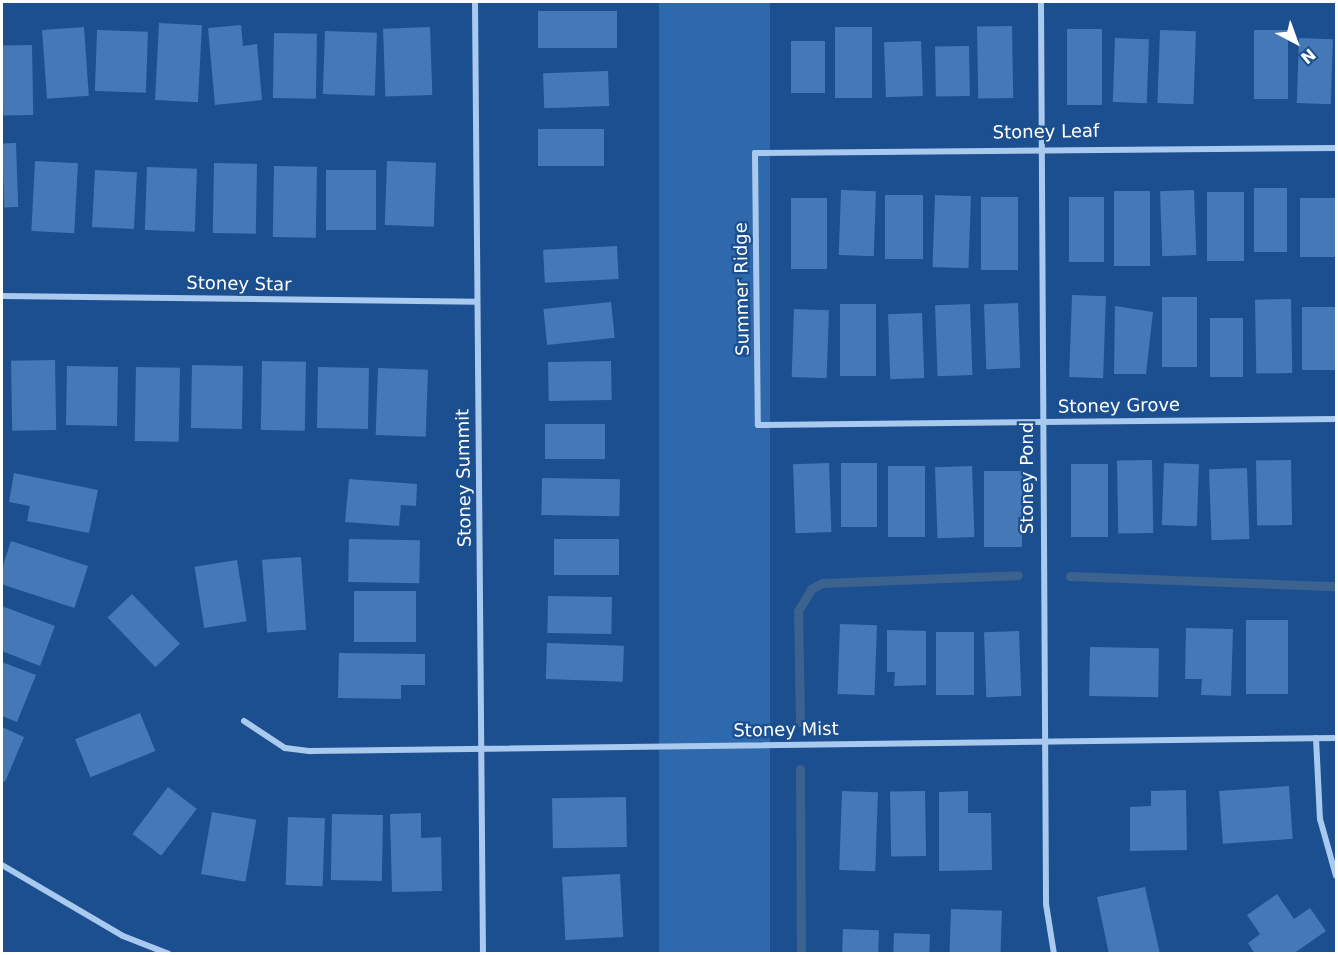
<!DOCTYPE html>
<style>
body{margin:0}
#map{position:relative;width:1338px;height:955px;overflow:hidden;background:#1b4f8f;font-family:"DejaVu Sans",sans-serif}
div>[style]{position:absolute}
.green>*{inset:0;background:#2e69ad;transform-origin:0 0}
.stream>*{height:9px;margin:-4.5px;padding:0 4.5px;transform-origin:4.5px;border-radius:4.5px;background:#3c6290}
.building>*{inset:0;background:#4478b7;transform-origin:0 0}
.street>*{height:6px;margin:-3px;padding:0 3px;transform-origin:3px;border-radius:3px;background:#a9c9ee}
span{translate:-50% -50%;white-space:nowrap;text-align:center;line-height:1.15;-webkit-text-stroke:4.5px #1b4f8f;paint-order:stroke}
.street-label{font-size:18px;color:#fff}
.frame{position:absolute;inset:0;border:3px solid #fff;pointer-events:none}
.north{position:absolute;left:1266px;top:12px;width:60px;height:60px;-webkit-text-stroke:4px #1b4f8f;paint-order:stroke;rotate:139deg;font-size:16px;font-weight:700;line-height:24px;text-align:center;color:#fff}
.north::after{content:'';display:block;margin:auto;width:21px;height:27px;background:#fff;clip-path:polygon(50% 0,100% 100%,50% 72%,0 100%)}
</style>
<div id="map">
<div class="green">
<div style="left:659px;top:2px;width:111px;height:951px"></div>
</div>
<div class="stream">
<div style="left:1070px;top:576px;width:266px;rotate:2.2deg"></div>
<div style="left:800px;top:722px;width:111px;rotate:-91deg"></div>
<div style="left:798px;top:611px;width:26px;rotate:-59deg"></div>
<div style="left:811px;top:589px;width:13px;rotate:-29deg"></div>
<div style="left:822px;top:583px;width:196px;rotate:-2.3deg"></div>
<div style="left:800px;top:769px;width:185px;rotate:89.7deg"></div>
</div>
<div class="building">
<div style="left:617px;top:11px;width:37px;height:79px;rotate:90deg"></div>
<div style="left:159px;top:23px;width:43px;height:77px;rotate:3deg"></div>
<div style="clip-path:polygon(241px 25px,243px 46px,257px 44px,262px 100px,215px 105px,208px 28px)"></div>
<div style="left:1012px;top:26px;width:72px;height:35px;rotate:89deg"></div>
<div style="left:84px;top:27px;width:69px;height:42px;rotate:86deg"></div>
<div style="left:430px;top:27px;width:68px;height:47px;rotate:88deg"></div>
<div style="left:835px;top:27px;width:37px;height:71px"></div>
<div style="left:1067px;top:29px;width:35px;height:76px"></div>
<div style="left:97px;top:30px;width:51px;height:61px;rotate:2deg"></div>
<div style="left:1160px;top:30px;width:36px;height:73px;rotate:2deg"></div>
<div style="left:1254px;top:30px;width:34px;height:69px"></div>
<div style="left:325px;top:31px;width:52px;height:63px;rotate:2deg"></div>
<div style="left:274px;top:33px;width:43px;height:65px;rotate:1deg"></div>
<div style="left:1115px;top:38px;width:34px;height:64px;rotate:2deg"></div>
<div style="left:1299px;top:38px;width:34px;height:65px;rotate:2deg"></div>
<div style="left:791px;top:41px;width:34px;height:52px"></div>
<div style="left:921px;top:41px;width:55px;height:37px;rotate:88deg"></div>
<div style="left:32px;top:45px;width:70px;height:30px;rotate:89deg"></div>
<div style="left:969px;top:46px;width:50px;height:34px;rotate:89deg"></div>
<div style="left:608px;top:71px;width:35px;height:65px;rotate:88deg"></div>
<div style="left:538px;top:129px;width:66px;height:37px"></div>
<div style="left:16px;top:143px;width:64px;height:14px;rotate:88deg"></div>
<div style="left:35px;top:161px;width:43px;height:70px;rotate:3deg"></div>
<div style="left:387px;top:161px;width:49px;height:64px;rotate:2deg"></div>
<div style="left:214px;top:163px;width:43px;height:70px;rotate:1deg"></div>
<div style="left:274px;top:166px;width:43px;height:71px;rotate:1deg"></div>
<div style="left:147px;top:167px;width:50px;height:63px;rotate:2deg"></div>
<div style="left:95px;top:170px;width:42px;height:57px;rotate:3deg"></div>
<div style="left:326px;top:170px;width:50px;height:60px"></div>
<div style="left:1254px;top:188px;width:33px;height:64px"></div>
<div style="left:841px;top:190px;width:35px;height:65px;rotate:2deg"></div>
<div style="left:1194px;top:190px;width:65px;height:34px;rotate:88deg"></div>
<div style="left:1114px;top:191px;width:36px;height:75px"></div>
<div style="left:1207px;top:192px;width:37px;height:69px"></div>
<div style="left:885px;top:195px;width:38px;height:64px"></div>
<div style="left:935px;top:195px;width:36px;height:72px;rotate:2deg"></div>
<div style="left:981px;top:197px;width:37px;height:73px"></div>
<div style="left:1069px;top:197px;width:35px;height:65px"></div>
<div style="left:791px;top:198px;width:36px;height:71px"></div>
<div style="left:1300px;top:198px;width:36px;height:59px"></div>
<div style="left:617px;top:246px;width:33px;height:74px;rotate:87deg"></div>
<div style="left:1072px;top:295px;width:34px;height:82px;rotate:2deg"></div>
<div style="left:1197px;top:297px;width:70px;height:35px;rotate:90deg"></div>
<div style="left:1291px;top:299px;width:74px;height:36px;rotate:89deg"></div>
<div style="left:611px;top:302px;width:36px;height:68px;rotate:84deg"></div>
<div style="left:1018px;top:303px;width:65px;height:34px;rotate:88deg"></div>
<div style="left:840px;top:304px;width:36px;height:72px"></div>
<div style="left:970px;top:304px;width:71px;height:35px;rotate:88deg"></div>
<div style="clip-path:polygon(1115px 306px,1153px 312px,1146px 374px,1114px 374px)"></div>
<div style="left:1302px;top:307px;width:34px;height:63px"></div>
<div style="left:794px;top:309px;width:35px;height:68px;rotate:2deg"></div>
<div style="left:922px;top:313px;width:65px;height:34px;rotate:88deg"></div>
<div style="left:1210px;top:318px;width:33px;height:59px"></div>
<div style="left:55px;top:360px;width:70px;height:44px;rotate:89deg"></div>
<div style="left:262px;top:361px;width:44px;height:69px;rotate:1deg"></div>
<div style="left:611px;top:361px;width:39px;height:63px;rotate:89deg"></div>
<div style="left:192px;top:365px;width:51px;height:63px;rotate:1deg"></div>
<div style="left:67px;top:366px;width:51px;height:59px;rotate:1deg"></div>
<div style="left:136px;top:367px;width:44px;height:74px;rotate:1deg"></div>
<div style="left:318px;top:367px;width:51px;height:61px;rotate:1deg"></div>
<div style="left:378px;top:368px;width:50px;height:67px;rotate:2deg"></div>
<div style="left:605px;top:424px;width:35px;height:60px;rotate:90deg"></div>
<div style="left:1152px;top:460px;width:73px;height:35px;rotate:89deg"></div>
<div style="left:1291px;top:460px;width:65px;height:35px;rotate:89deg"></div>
<div style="left:829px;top:463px;width:69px;height:36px;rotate:88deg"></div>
<div style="left:841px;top:463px;width:36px;height:64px"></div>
<div style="left:1164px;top:463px;width:35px;height:62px;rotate:2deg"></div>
<div style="left:1071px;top:464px;width:37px;height:73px"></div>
<div style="left:888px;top:466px;width:37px;height:71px"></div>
<div style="left:972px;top:466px;width:71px;height:37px;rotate:88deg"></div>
<div style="left:1247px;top:468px;width:71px;height:38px;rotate:88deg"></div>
<div style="left:984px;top:471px;width:38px;height:76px"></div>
<div style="clip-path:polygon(14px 473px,98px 490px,89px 533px,27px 521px,30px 506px,9px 502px)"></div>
<div style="left:542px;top:478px;width:78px;height:37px;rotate:1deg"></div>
<div style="clip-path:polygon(349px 479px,417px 484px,416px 506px,401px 505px,399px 526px,345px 522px)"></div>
<div style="left:349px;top:539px;width:71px;height:43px;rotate:1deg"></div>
<div style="left:554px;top:539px;width:65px;height:36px"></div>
<div style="left:11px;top:541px;width:81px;height:44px;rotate:18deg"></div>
<div style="left:301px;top:557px;width:73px;height:39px;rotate:86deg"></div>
<div style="left:237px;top:560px;width:62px;height:43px;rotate:81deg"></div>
<div style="left:416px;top:591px;width:51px;height:62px;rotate:90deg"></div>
<div style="left:132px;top:594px;width:69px;height:34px;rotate:46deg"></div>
<div style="left:548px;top:596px;width:64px;height:37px;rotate:1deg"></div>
<div style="clip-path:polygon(2px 606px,55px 626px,40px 666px,2px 651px)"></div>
<div style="left:1246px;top:620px;width:42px;height:74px"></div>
<div style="left:840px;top:624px;width:37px;height:70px;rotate:2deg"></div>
<div style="clip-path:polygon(1186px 628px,1233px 629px,1231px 696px,1201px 695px,1202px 679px,1185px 679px)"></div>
<div style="clip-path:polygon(887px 630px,926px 631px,926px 685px,894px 686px,895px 672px,887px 672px)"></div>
<div style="left:1019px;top:631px;width:65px;height:35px;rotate:88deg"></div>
<div style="left:936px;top:632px;width:38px;height:63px"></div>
<div style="left:547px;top:643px;width:77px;height:36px;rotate:2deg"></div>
<div style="left:1090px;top:647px;width:69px;height:49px;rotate:1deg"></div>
<div style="clip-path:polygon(339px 653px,425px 654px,425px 685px,401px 685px,401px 699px,338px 698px)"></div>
<div style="clip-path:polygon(2px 662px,36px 675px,17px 722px,2px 716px)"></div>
<div style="left:140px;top:713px;width:41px;height:70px;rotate:68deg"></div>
<div style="clip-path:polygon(2px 727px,24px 737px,5px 782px,2px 780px)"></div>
<div style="left:1289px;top:786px;width:53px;height:70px;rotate:86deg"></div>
<div style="left:168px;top:787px;width:36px;height:59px;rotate:37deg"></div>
<div style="clip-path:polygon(1186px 790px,1187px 850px,1130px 851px,1130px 807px,1151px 806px,1151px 791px)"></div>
<div style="left:842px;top:791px;width:36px;height:79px;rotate:2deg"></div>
<div style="left:925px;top:791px;width:65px;height:35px;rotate:89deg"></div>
<div style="clip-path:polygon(968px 791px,968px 813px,991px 813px,992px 870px,939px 871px,939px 792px)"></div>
<div style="left:626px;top:797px;width:50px;height:74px;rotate:89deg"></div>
<div style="left:212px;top:812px;width:45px;height:63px;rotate:10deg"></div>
<div style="clip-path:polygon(421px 813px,421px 838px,441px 837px,442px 891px,392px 892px,390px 814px)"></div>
<div style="left:332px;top:814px;width:51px;height:66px;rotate:1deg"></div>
<div style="left:288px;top:817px;width:37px;height:68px;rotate:2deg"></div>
<div style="left:620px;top:874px;width:63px;height:58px;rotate:87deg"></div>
<div style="clip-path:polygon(1145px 887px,1160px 954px,1109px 954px,1097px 897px)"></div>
<div style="clip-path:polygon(1277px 894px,1294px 919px,1310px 908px,1326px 931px,1293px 954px,1255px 954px,1248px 943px,1260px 934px,1247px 915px)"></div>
<div style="left:951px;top:909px;width:51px;height:45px;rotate:2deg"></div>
<div style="left:843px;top:929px;width:36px;height:25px;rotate:2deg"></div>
<div style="left:894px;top:933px;width:36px;height:21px;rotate:2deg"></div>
</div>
<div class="street">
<div style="left:475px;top:2px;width:952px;rotate:89.52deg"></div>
<div style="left:1041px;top:2px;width:902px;rotate:89.68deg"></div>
<div style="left:1046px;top:904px;width:51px;rotate:80.9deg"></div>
<div style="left:1336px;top:148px;width:581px;rotate:179.51deg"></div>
<div style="left:755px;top:153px;width:272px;rotate:89.4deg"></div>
<div style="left:758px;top:425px;width:578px;rotate:-0.59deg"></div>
<div style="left:2px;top:296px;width:475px;rotate:0.7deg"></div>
<div style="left:244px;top:721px;width:49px;rotate:33.4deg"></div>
<div style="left:285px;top:748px;width:26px;rotate:7deg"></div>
<div style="left:311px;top:751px;width:1025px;rotate:-0.73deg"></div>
<div style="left:1316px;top:738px;width:81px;rotate:87.2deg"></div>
<div style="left:1320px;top:819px;width:59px;rotate:74.3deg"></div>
<div style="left:2px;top:865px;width:140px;rotate:30.4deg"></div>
<div style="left:123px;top:936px;width:49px;rotate:21.4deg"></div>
</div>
<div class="street-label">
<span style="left:1046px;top:132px;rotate:-1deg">Stoney Leaf</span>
<span style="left:239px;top:284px;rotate:1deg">Stoney Star</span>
<span style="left:742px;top:289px;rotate:-91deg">Summer Ridge</span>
<span style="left:1119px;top:406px;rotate:-1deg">Stoney Grove</span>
<span style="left:464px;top:478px;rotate:-91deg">Stoney Summit</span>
<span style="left:1027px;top:478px;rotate:-90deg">Stoney Pond</span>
<span style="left:786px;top:730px;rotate:-1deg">Stoney Mist</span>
</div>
<div class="frame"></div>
<div class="north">N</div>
</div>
